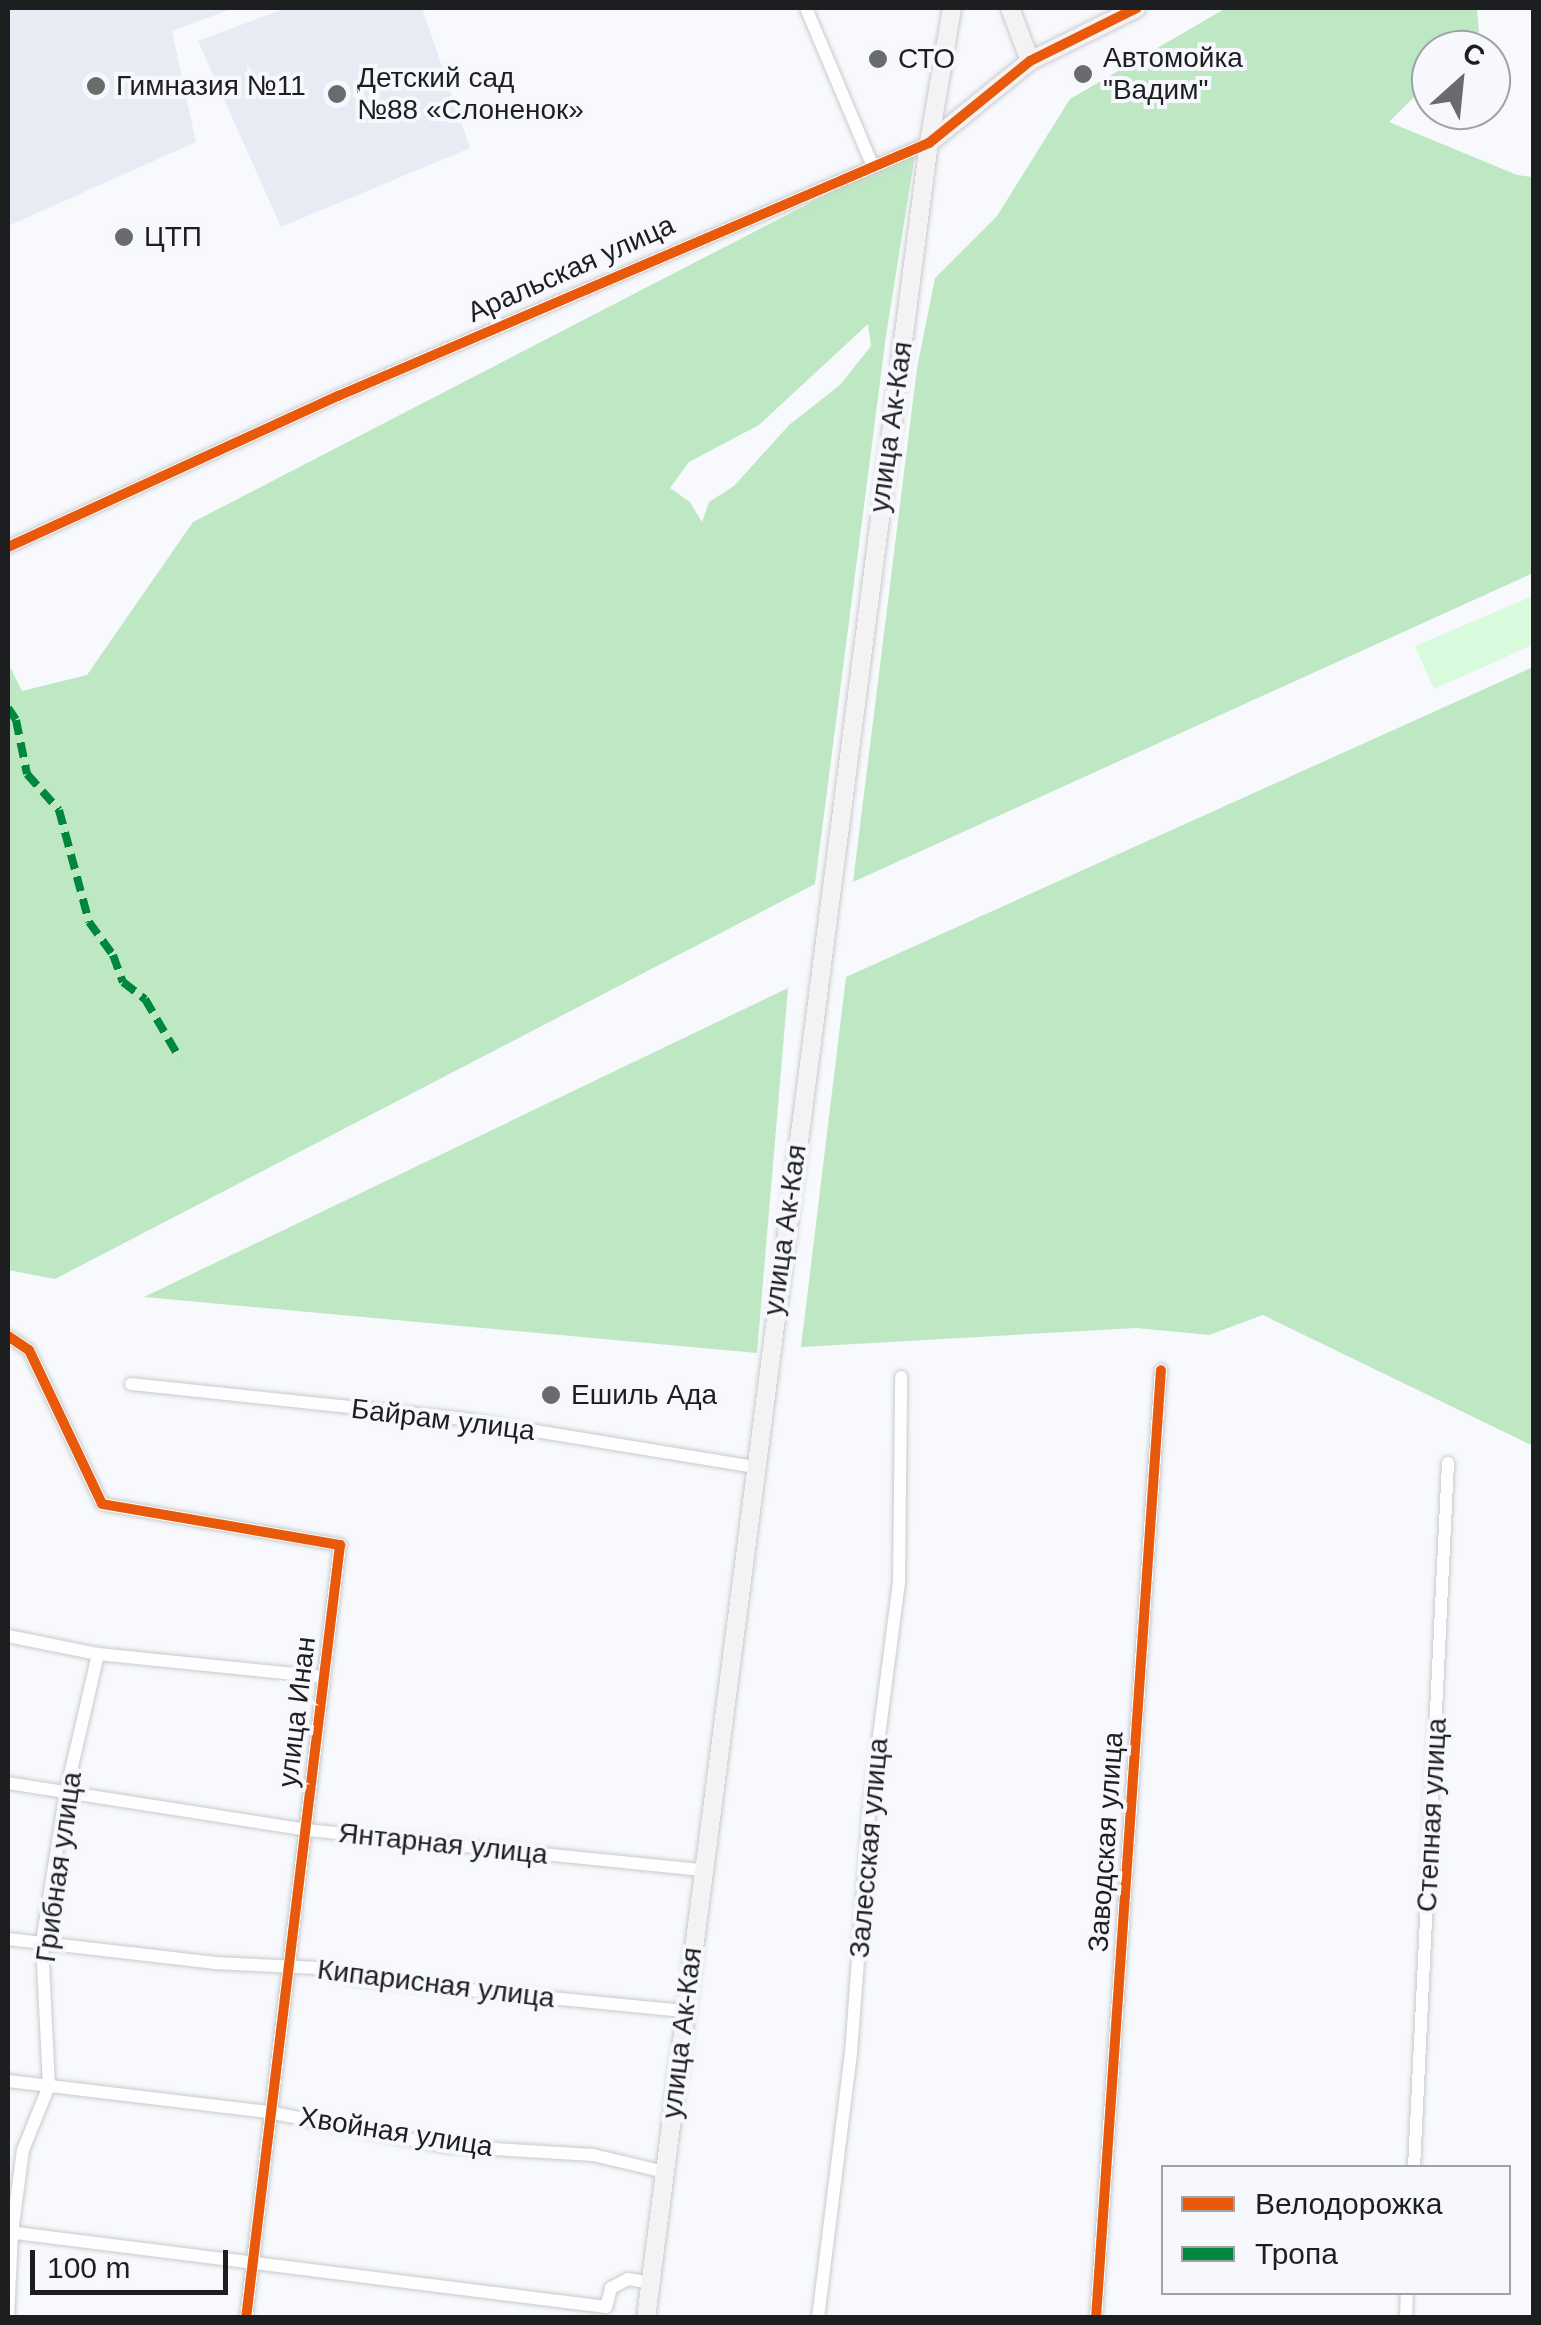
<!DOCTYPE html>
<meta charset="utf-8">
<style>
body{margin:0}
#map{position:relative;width:1541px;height:2325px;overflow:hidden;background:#f7f9fc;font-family:Arial,sans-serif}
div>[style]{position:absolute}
.built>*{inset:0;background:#e8ebf3}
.green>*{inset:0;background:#d7fbdc}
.forest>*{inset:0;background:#bee8c4}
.roads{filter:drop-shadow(0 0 2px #c9cbcd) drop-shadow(0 0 2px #c9cbcd)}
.street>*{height:12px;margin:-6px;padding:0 6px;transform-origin:6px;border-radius:6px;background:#fefeff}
.secondary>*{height:18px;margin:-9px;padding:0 9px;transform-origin:9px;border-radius:9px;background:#f5f2f3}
.quiet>*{height:8px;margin-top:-4px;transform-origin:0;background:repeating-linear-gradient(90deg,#00873e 0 15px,transparent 0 23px)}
.cycleway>*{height:10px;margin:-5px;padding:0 5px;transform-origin:5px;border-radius:5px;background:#e8590c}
.dots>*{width:28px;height:28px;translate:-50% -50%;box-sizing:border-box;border:5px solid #f6f8fd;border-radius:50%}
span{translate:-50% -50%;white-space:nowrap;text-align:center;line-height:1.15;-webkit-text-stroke:8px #f6f8fd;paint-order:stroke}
.poi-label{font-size:28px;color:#1d1e20}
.left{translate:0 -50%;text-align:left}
.street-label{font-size:28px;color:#1d1e20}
.frame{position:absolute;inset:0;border:10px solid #1d1e20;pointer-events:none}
.legend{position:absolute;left:1161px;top:2165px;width:350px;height:130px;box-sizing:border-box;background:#f6f8fd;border:2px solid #9fa1a5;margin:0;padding:12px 18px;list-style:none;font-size:30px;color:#1d1e20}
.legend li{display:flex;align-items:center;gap:20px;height:50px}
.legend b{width:50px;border:2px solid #9fa1a5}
.north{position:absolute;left:1411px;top:30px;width:100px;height:100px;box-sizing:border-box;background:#f6f8fd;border:2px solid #9fa1a5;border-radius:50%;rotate:27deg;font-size:28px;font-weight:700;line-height:40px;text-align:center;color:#1d1e20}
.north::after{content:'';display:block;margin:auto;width:35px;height:45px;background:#696b6d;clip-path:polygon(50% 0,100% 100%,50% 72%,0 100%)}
.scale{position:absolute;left:30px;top:2250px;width:198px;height:45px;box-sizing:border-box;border:5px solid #1d1e20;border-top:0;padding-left:12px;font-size:30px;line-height:35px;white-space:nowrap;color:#1d1e20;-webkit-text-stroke:8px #f6f8fd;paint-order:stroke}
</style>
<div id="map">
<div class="built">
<div style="clip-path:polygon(8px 8px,234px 8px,172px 31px,196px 142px,8px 226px)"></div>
<div style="clip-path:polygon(286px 8px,422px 8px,470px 148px,281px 227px,198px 41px)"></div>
</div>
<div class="green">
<div style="clip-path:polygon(1533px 596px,1533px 645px,1434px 689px,1415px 646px)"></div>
</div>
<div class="forest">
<div style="clip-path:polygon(1226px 8px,1477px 8px,1479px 33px,1462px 50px,1431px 50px,1431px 80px,1389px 122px,1517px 175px,1533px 177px,1533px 573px,853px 882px,917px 368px,935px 278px,997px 216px,1070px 99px)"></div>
<div style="clip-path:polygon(evenodd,916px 148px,886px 336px,815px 884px,55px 1279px,8px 1270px,8px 663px,22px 691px,87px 675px,193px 522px,916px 148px,868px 324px,871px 346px,840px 385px,789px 425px,734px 486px,709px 502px,702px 522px,690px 502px,670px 488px,689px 462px,759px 425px,868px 324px)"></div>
<div style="clip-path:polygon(1533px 667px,1533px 1446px,1263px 1315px,1209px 1335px,1136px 1328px,801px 1347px,846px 977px)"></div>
<div style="clip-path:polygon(788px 988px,757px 1353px,144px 1297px)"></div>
</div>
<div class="roads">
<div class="street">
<div style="left:806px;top:8px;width:169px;rotate:67.1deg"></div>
<div style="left:8px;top:547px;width:363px;rotate:-24.6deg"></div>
<div style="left:338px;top:396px;width:643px;rotate:-23.18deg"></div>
<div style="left:8px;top:1336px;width:25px;rotate:34deg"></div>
<div style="left:29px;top:1350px;width:170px;rotate:64.6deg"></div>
<div style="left:102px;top:1504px;width:242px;rotate:9.8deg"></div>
<div style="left:340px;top:1545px;width:779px;rotate:96.93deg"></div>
<div style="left:131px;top:1384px;width:333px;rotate:6deg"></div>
<div style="left:462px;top:1419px;width:296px;rotate:9.3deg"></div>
<div style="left:8px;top:1636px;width:92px;rotate:11.3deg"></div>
<div style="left:98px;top:1654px;width:227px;rotate:5.8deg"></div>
<div style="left:8px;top:1783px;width:303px;rotate:8.9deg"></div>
<div style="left:307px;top:1830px;width:396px;rotate:5.8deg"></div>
<div style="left:8px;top:1939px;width:207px;rotate:6.6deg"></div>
<div style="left:214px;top:1963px;width:104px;rotate:2.8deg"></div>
<div style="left:318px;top:1968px;width:41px;rotate:15.4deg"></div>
<div style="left:358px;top:1979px;width:329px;rotate:5.6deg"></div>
<div style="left:8px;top:2081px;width:262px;rotate:6.8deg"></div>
<div style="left:268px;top:2112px;width:179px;rotate:10.9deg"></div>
<div style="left:444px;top:2146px;width:149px;rotate:3.5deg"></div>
<div style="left:593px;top:2155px;width:74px;rotate:13.3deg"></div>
<div style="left:1414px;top:2168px;width:706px;rotate:-87.24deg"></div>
<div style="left:8px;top:2232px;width:603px;rotate:7.15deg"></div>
<div style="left:606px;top:2307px;width:20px;rotate:-75deg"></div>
<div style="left:611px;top:2288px;width:19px;rotate:-28deg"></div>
<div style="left:628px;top:2279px;width:19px;rotate:9deg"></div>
<div style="left:8px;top:2318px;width:85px;rotate:-87.3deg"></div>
<div style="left:12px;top:2233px;width:84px;rotate:-82.5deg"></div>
<div style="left:23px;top:2150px;width:69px;rotate:-67.9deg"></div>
<div style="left:49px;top:2086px;width:143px;rotate:-92.8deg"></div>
<div style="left:42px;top:1943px;width:153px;rotate:-81deg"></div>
<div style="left:66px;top:1792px;width:142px;rotate:-76.9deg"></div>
<div style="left:818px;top:2318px;width:267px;rotate:-82.9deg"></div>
<div style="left:851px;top:2053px;width:241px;rotate:-85.7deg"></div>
<div style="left:869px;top:1813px;width:232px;rotate:-82.6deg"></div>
<div style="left:899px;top:1583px;width:206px;rotate:-89.4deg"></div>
<div style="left:1096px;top:2318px;width:950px;rotate:-86.08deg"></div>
<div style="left:1406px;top:2318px;width:26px;rotate:-88deg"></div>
</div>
<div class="secondary">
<div style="left:1010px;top:8px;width:57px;rotate:69.3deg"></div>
<div style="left:929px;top:143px;width:130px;rotate:-39.1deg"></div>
<div style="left:1030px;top:61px;width:119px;rotate:-26.4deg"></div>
<div style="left:646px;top:2318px;width:2193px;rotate:-82.59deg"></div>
<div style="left:929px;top:143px;width:137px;rotate:-80.3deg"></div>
</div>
</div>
<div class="quiet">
<div style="left:8px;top:708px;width:14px;rotate:56deg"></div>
<div style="left:16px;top:720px;width:55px;rotate:78.5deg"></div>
<div style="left:27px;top:774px;width:48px;rotate:48.4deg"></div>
<div style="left:59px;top:810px;width:116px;rotate:75deg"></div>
<div style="left:89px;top:922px;width:41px;rotate:54deg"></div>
<div style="left:113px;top:955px;width:29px;rotate:70deg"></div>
<div style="left:123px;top:982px;width:28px;rotate:38deg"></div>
<div style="left:145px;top:999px;width:69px;rotate:59.7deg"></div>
</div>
<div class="cycleway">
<div style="left:8px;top:547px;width:363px;rotate:-24.6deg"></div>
<div style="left:338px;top:396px;width:643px;rotate:-23.18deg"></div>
<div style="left:929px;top:143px;width:130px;rotate:-39.1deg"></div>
<div style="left:1030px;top:61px;width:119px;rotate:-26.4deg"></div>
<div style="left:8px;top:1336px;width:25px;rotate:34deg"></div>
<div style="left:29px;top:1350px;width:170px;rotate:64.6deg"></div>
<div style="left:102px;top:1504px;width:242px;rotate:9.8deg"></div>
<div style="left:340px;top:1545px;width:779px;rotate:96.93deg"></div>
<div style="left:1096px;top:2318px;width:950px;rotate:-86.08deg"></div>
</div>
<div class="dots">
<div style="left:878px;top:59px;background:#696b6d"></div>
<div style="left:1083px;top:74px;background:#696b6d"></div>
<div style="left:96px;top:86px;background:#696b6d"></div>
<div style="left:337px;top:94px;background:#696b6d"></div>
<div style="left:124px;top:237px;background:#696b6d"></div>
<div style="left:551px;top:1395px;background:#696b6d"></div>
</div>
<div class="poi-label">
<span class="left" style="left:1103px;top:74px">Автомойка<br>"Вадим"</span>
<span class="left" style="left:898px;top:59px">СТО</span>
<span class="left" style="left:357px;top:94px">Детский сад<br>№88 «Слоненок»</span>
<span class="left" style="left:116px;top:86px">Гимназия №11</span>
<span class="left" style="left:144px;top:237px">ЦТП</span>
<span class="left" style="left:571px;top:1395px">Ешиль Ада</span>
</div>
<div class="street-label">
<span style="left:571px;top:269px;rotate:-24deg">Аральская улица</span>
<span style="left:891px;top:427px;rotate:-82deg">улица Ак-Кая</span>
<span style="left:785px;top:1230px;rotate:-82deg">улица Ак-Кая</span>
<span style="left:443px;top:1420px;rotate:7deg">Байрам улица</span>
<span style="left:297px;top:1712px;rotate:-83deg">улица Инан</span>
<span style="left:1432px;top:1815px;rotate:-87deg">Степная улица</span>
<span style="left:1106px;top:1842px;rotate:-86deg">Заводская улица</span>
<span style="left:443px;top:1844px;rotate:6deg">Янтарная улица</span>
<span style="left:869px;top:1848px;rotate:-85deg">Залесская улица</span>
<span style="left:59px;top:1867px;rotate:-82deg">Грибная улица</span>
<span style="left:436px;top:1984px;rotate:7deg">Кипарисная улица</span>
<span style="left:682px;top:2033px;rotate:-83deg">улица Ак-Кая</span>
<span style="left:396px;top:2132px;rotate:9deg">Хвойная улица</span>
</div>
<div class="frame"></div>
<ul class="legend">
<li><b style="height:12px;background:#e8590c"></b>Велодорожка</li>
<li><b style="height:12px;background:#00873e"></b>Тропа</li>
</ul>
<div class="north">С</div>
<div class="scale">100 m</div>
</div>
